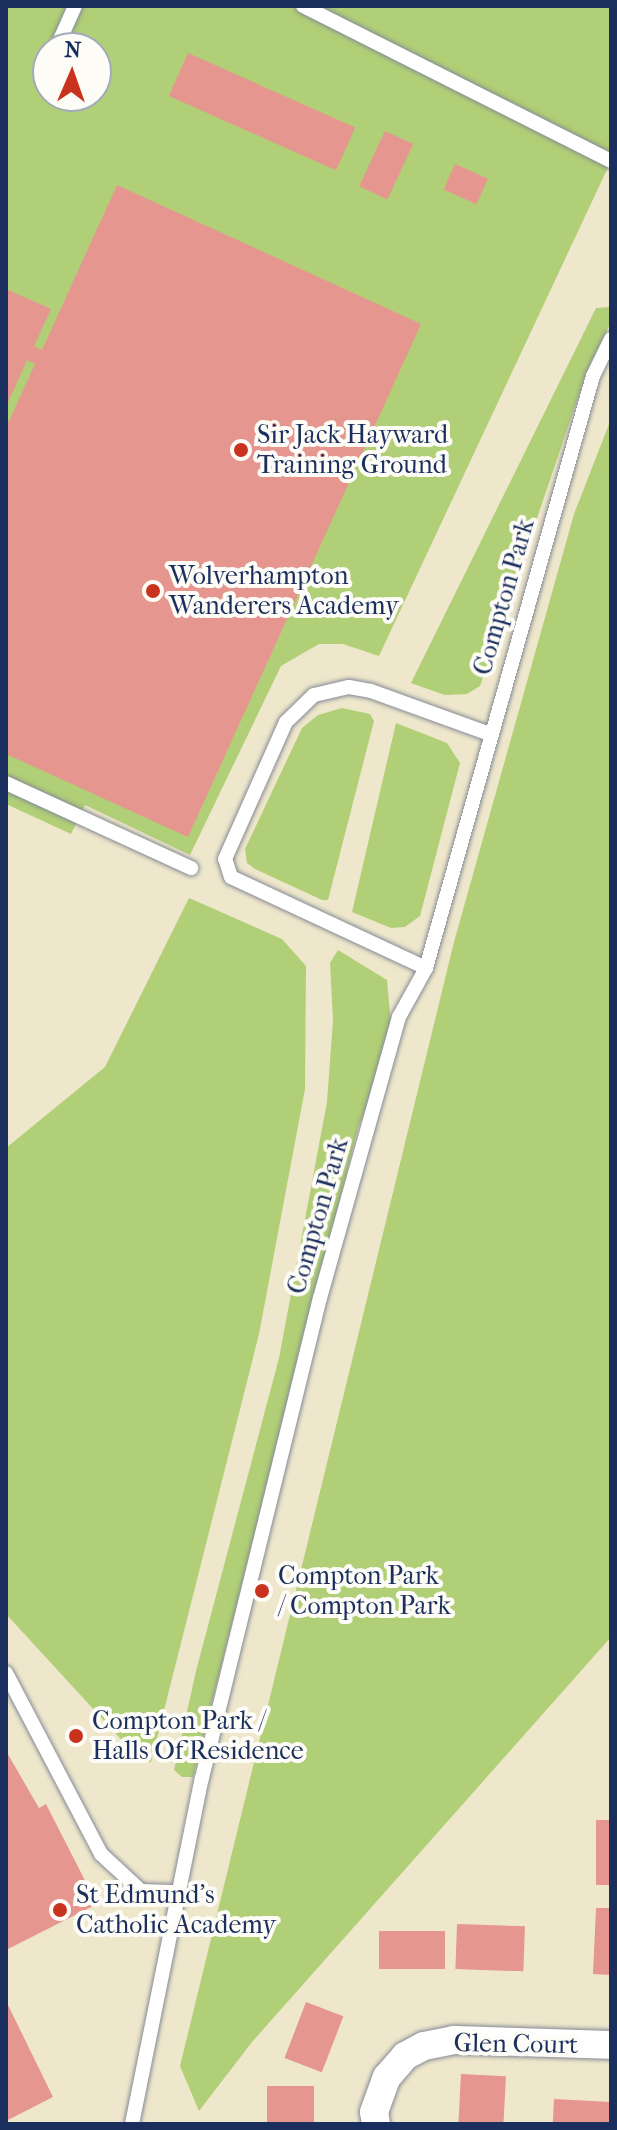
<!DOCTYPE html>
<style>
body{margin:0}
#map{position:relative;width:617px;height:2130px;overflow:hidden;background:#efe7cc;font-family:"IM FELL French Canon",serif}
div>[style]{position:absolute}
.green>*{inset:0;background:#b1cf76}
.building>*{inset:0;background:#e4968f;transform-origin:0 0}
.roads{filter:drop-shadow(0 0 2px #858b95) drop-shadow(0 0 2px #858b95)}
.lane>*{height:14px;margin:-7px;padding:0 7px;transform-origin:7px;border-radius:7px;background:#fff}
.street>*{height:28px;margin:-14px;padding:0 14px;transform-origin:14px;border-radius:14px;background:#fff}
.dots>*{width:22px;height:22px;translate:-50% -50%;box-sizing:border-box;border:4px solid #fdfcf7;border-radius:50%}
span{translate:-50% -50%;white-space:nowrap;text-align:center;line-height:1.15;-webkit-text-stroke:8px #fdfcf7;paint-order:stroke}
.poi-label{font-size:26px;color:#1b2f5e}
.left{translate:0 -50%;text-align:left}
.street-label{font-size:26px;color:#1b2f5e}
.frame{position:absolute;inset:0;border:8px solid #1b2f5e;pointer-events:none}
.north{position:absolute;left:32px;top:32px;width:80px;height:80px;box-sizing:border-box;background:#fdfcf7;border:2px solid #a3aaba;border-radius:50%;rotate:2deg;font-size:22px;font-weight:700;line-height:32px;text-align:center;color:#1b2f5e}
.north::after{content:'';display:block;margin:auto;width:28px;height:36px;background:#c8321e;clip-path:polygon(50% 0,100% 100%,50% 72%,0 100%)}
</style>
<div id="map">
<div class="green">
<div style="clip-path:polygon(evenodd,6px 6px,611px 6px,611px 161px,379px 656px,343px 644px,319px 644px,281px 666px,190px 855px,85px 805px,71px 834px,6px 804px,6px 6px,48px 48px,96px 48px,96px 96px,48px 96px,48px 48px)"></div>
<div style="clip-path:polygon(611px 307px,611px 322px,586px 374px,480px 686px,467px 694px,445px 695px,411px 683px,596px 308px)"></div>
<div style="clip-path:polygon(611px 419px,611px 1637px,252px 2042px,199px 2111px,180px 2066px,454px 942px,574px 514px)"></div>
<div style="clip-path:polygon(342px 708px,370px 714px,374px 721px,328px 900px,322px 900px,255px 869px,247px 863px,245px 849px,302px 728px,318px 715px)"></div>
<div style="clip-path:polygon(396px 723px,447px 743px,460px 763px,420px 916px,405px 927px,391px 928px,352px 912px)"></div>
<div style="clip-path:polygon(189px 898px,282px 939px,306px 966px,305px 1089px,259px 1334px,151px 1762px,141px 1761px,6px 1614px,6px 1148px,105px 1067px)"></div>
<div style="clip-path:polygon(338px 950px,387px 980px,391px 1024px,382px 1067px,358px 1128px,193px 1777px,182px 1777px,174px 1770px,196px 1671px,279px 1358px,327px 1102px,333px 1020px,330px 963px)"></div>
</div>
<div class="building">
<div style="left:188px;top:53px;width:183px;height:47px;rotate:24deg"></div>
<div style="left:385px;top:131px;width:31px;height:61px;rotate:25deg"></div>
<div style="left:455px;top:164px;width:36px;height:28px;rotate:24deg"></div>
<div style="clip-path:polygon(117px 185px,421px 324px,188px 837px,6px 754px,6px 428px,35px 364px,27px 360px,6px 407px,6px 289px,51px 309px,34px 346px,42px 350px)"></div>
<div style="clip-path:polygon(6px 1751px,39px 1808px,46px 1804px,97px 1904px,6px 1950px)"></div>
<div style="left:596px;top:1820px;width:15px;height:65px"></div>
<div style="clip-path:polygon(596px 1908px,611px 1908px,611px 1975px,593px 1974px)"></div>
<div style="left:457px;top:1924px;width:68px;height:45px;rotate:2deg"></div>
<div style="left:379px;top:1931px;width:66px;height:38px"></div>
<div style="clip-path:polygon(6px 2001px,53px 2097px,6px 2121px)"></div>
<div style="left:306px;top:2002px;width:40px;height:60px;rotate:21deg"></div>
<div style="left:461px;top:2074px;width:45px;height:50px;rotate:3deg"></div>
<div style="left:267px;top:2086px;width:47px;height:38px"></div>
<div style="left:554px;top:2099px;width:57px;height:25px;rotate:3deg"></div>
</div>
<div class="roads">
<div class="lane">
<div style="left:303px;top:6px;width:345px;rotate:26.7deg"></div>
<div style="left:59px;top:42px;width:39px;rotate:-66deg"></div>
<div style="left:6px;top:783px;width:204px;rotate:24.7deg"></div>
<div style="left:426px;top:968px;width:215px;rotate:-155deg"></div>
<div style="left:231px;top:877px;width:19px;rotate:-108deg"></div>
<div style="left:225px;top:859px;width:150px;rotate:-66deg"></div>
<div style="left:286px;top:722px;width:39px;rotate:-44deg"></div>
<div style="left:314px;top:695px;width:36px;rotate:-13deg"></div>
<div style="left:349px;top:687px;width:22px;rotate:10deg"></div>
<div style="left:371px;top:691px;width:127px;rotate:19.9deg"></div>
<div style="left:6px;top:1673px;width:204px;rotate:62.3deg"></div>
<div style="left:101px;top:1854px;width:54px;rotate:42.8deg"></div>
<div style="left:141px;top:1891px;width:37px;rotate:2deg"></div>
<div style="left:132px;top:2124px;width:353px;rotate:-78.6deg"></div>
<div style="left:202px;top:1778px;width:494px;rotate:-76.2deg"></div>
<div style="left:320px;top:1298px;width:292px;rotate:-74.3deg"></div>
<div style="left:399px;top:1017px;width:56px;rotate:-61.1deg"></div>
<div style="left:426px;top:968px;width:615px;rotate:-74.25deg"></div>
<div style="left:593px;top:376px;width:41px;rotate:-64.1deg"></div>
</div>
<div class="street">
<div style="left:376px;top:2124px;width:12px;rotate:-99deg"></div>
<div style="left:374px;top:2112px;width:37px;rotate:-70deg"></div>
<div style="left:387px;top:2077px;width:28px;rotate:-49deg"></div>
<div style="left:405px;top:2056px;width:21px;rotate:-28deg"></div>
<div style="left:424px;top:2046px;width:31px;rotate:-11deg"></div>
<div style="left:454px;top:2040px;width:157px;rotate:1.8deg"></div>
</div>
</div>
<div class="dots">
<div style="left:241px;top:450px;background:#c8321e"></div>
<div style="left:153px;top:591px;background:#c8321e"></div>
<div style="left:262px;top:1591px;background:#c8321e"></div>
<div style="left:76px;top:1736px;background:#c8321e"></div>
<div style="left:60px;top:1910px;background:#c8321e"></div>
</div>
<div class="poi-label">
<span class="left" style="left:257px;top:450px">Sir Jack Hayward<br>Training Ground</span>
<span class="left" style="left:169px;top:591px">Wolverhampton<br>Wanderers Academy</span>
<span class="left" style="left:278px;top:1591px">Compton Park<br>/ Compton Park</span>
<span class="left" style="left:92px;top:1736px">Compton Park /<br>Halls Of Residence</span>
<span class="left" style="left:76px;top:1910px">St Edmund's<br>Catholic Academy</span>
</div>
<div class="street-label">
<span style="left:504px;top:597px;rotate:-74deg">Compton Park</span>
<span style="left:318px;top:1216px;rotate:-74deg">Compton Park</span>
<span style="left:516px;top:2044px;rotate:1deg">Glen Court</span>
</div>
<div class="frame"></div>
<div class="north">N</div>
</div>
